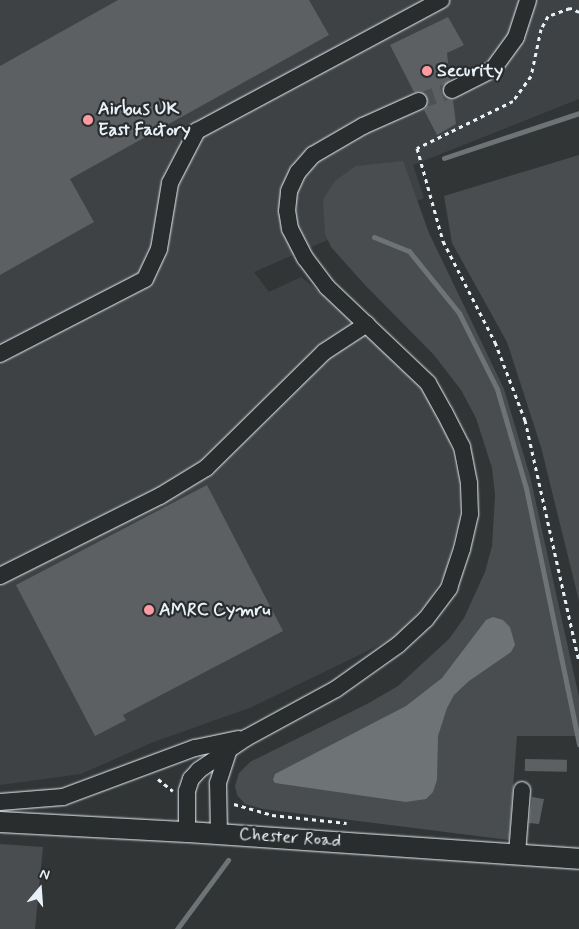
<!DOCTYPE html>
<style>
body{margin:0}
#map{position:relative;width:579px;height:929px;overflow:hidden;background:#323536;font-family:Mynerve,sans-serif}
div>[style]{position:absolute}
.built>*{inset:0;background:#3f4244}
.green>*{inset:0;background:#494d4f}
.water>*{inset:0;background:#6e7376}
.stream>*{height:5px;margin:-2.5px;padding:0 2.5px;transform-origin:2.5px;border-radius:2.5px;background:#6e7376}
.building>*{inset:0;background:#5c6063;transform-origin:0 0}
.minor-tunnel>*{height:16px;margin-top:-8px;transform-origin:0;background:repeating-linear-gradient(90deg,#4d5153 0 16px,transparent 0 24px)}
.path>*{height:3px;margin-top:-1.5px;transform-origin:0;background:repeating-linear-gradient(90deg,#e8f1f8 0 4px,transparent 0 8px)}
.roads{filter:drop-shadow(0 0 1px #e8f1f8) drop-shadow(0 0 1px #e8f1f8)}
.minor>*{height:16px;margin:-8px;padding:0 8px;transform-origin:8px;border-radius:8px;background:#2a2d2e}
.major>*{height:20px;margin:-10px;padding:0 10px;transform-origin:10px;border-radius:10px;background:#2a2d2e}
.dots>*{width:14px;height:14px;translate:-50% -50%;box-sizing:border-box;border:2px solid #2a2d2e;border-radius:50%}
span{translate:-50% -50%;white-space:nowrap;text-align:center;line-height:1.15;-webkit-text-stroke:4.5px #2a2d2e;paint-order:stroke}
.poi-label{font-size:18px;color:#e8f1f8;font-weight:700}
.left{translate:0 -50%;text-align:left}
.street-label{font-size:18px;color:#e8f1f8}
.north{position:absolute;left:15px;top:864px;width:50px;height:50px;-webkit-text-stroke:4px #2a2d2e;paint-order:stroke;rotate:18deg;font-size:14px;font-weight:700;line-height:20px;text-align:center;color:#e8f1f8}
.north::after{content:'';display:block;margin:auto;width:18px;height:22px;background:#e8f1f8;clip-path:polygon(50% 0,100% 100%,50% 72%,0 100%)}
</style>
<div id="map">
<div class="built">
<div style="clip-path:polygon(0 0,579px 0,579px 99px,413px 165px,424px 198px,254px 272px,269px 292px,301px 277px,366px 329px,408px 371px,433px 406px,448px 436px,459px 481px,459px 520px,445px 573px,428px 602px,394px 638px,252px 707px,151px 743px,81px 774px,0 785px)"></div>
</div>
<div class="green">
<div style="clip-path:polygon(579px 155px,579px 601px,541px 447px,507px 342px,452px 243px,444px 196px)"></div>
<div style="clip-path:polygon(403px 161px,429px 233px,504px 389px,530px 476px,579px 697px,579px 736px,517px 736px,509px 840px,263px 809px,245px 804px,237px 795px,235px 786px,239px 773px,250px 762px,367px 704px,398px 686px,449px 639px,464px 618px,485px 572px,492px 546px,495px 495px,492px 468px,476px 418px,461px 390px,434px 355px,365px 285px,331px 247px,325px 234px,323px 199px,336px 180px,356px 166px)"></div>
<div style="clip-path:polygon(0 844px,43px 847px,35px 929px,0 929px)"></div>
</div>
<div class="water">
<div style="clip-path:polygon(493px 617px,503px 620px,510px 627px,515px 645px,511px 652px,469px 681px,454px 695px,447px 708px,438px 736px,437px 780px,433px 792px,426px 799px,406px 802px,275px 783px,273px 780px,275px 774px,406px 706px,442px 678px,486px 620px)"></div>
</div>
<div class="stream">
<div style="left:444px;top:158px;width:142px;rotate:-18.4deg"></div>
<div style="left:374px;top:237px;width:38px;rotate:22deg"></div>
<div style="left:409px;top:251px;width:80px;rotate:51.1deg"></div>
<div style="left:459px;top:313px;width:85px;rotate:63.4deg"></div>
<div style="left:497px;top:389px;width:103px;rotate:73.7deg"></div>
<div style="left:526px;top:488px;width:262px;rotate:78.3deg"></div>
<div style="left:177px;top:929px;width:86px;rotate:-53.5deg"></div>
</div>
<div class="building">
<div style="clip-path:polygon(118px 0,309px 0,329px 35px,70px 179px,94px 222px,0 275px,0 66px)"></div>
<div style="clip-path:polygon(448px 17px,464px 45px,447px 53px,450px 80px,442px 89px,446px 98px,453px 100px,456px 124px,437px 135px,424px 110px,429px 103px,428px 97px,421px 91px,414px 92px,390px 45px)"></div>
<div style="clip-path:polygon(207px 485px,283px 631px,123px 715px,126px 720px,95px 736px,16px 585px)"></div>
<div style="left:525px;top:759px;width:42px;height:12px;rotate:1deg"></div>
<div style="clip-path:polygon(532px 797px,544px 799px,539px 824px,529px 823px)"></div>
</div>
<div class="minor-tunnel">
<div style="left:419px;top:101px;width:35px;rotate:-18deg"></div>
</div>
<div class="path">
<div style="left:579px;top:12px;width:10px;rotate:-156deg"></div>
<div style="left:570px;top:8px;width:23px;rotate:160deg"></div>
<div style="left:548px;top:16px;width:15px;rotate:118deg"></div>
<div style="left:541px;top:29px;width:48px;rotate:102deg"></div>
<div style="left:531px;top:76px;width:31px;rotate:126deg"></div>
<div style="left:513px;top:101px;width:107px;rotate:153.9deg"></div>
<div style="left:417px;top:148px;width:97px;rotate:74.4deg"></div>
<div style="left:443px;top:241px;width:114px;rotate:62.8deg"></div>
<div style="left:495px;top:342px;width:84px;rotate:69deg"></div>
<div style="left:525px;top:420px;width:247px;rotate:77.4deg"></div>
<div style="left:158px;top:779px;width:19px;rotate:39deg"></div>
<div style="left:234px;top:804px;width:40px;rotate:16deg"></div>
<div style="left:272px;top:815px;width:75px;rotate:6.1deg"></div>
</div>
<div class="roads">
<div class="minor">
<div style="left:452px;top:90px;width:46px;rotate:-27.1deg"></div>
<div style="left:493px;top:69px;width:39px;rotate:-54deg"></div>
<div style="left:516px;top:37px;width:39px;rotate:-72deg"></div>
<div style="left:0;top:354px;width:163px;rotate:-27.3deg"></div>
<div style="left:145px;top:279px;width:33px;rotate:-65deg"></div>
<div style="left:159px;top:249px;width:67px;rotate:-80.5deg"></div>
<div style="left:170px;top:183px;width:59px;rotate:-62.6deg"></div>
<div style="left:197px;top:131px;width:277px;rotate:-28.2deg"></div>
<div style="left:0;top:576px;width:179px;rotate:-26.6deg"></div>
<div style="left:160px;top:496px;width:54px;rotate:-31.3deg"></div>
<div style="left:206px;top:468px;width:165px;rotate:-44.5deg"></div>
<div style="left:324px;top:352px;width:51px;rotate:-33.1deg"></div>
<div style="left:0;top:802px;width:63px;rotate:-4.5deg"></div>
<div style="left:63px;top:797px;width:141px;rotate:-20.4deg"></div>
<div style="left:195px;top:748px;width:44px;rotate:-11.8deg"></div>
<div style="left:187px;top:832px;width:41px;rotate:-90deg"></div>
<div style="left:187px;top:791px;width:13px;rotate:-72deg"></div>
<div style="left:191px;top:779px;width:12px;rotate:-48deg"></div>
<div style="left:199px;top:770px;width:57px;rotate:-34.2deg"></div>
<div style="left:246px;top:738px;width:102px;rotate:-28.6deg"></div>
<div style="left:336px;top:689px;width:76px;rotate:-35.4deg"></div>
<div style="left:398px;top:645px;width:38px;rotate:-43deg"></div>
<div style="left:426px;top:619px;width:39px;rotate:-53deg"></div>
<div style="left:449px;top:588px;width:41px;rotate:-71.6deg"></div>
<div style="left:462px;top:549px;width:36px;rotate:-77deg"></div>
<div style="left:470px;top:514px;width:31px;rotate:-92deg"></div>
<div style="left:469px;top:483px;width:37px;rotate:-101deg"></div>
<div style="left:462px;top:447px;width:39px;rotate:-117deg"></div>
<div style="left:444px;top:412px;width:33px;rotate:-119deg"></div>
<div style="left:428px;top:383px;width:139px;rotate:-136.5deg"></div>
<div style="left:327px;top:287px;width:36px;rotate:-127deg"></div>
<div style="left:305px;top:258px;width:33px;rotate:-117deg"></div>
<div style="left:290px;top:229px;width:18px;rotate:-99deg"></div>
<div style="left:287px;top:211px;width:20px;rotate:-84deg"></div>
<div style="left:289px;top:191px;width:21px;rotate:-65deg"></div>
<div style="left:298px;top:172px;width:23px;rotate:-49deg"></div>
<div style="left:313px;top:155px;width:58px;rotate:-30.1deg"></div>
<div style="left:363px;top:126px;width:61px;rotate:-24.1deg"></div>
<div style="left:219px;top:834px;width:51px;rotate:-91.1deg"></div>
<div style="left:218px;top:783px;width:35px;rotate:-72deg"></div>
<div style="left:517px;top:854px;width:64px;rotate:-85.5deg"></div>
</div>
<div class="major">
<div style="left:0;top:822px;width:187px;rotate:3.1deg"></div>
<div style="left:187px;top:832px;width:393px;rotate:3.9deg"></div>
</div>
</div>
<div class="dots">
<div style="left:427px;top:71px;background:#ff9aa2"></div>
<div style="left:88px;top:120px;background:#ff9aa2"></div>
<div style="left:149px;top:610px;background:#ff9aa2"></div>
</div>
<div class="poi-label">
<span class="left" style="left:437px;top:71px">Security</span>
<span class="left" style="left:98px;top:120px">Airbus UK<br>East Factory</span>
<span class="left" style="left:159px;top:610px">AMRC Cymru</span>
</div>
<div class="street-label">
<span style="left:290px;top:838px;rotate:4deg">Chester Road</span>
</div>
<div class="north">N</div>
</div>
